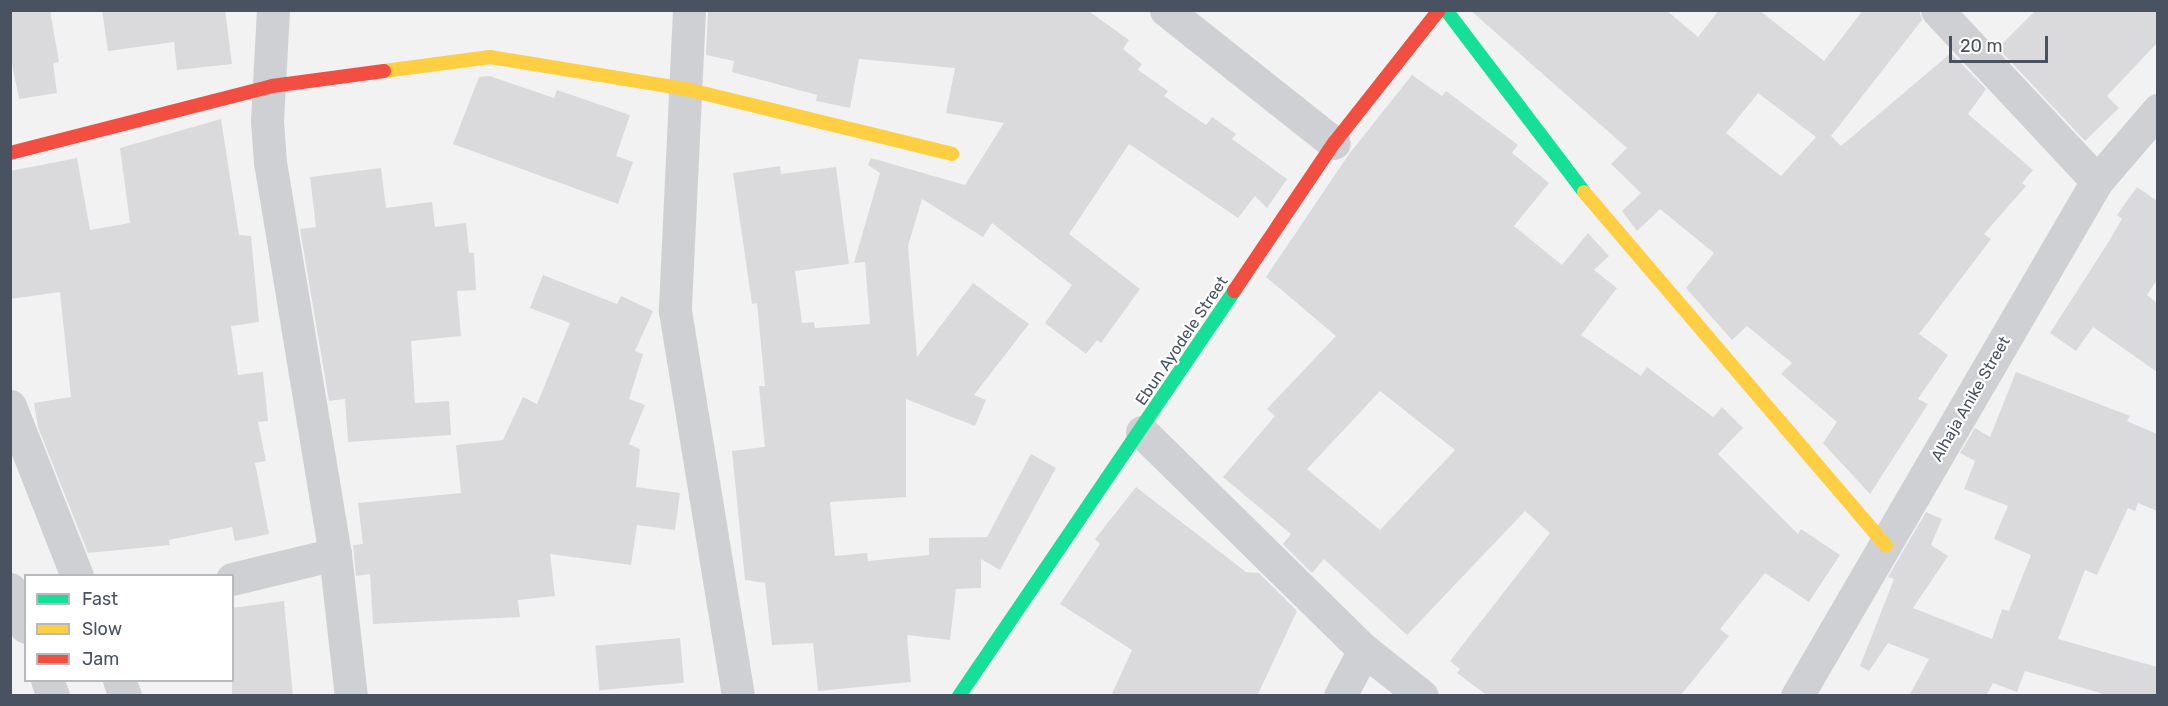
<!DOCTYPE html>
<style>
body{margin:0}
#map{position:relative;width:2168px;height:706px;overflow:hidden;background:#f3f2f2;font-family:Rubik,sans-serif}
div>[style]{position:absolute}
.building>*{inset:0;background:#dadadc;transform-origin:0 0}
.street>*{height:33px;margin:-16.5px;padding:0 16.5px;transform-origin:16.5px;border-radius:16.5px;background:#ced0d3}
.fast>*{height:14px;margin:-7px;padding:0 7px;transform-origin:7px;border-radius:7px;background:#16e098}
.slow>*{height:14px;margin:-7px;padding:0 7px;transform-origin:7px;border-radius:7px;background:#ffcf43}
.jam>*{height:14px;margin:-7px;padding:0 7px;transform-origin:7px;border-radius:7px;background:#f24e42}
span{translate:-50% -50%;white-space:nowrap;text-align:center;line-height:1.15;-webkit-text-stroke:4.5px #fff;paint-order:stroke}
.street-label{font-size:16px;color:#485260}
.frame{position:absolute;inset:0;border:12px solid #485260;pointer-events:none}
.legend{position:absolute;left:24px;top:574px;width:210px;height:108px;box-sizing:border-box;background:#fff;border:2px solid #b6babf;margin:0;padding:8px 10px;list-style:none;font-size:18px;color:#485260}
.legend li{display:flex;align-items:center;gap:12px;height:30px}
.legend b{width:30px;border:2px solid #b6babf}
.scale{position:absolute;left:1949px;top:36px;width:99px;height:27px;box-sizing:border-box;border:3px solid #485260;border-top:0;padding-left:8px;font-size:18px;line-height:21px;white-space:nowrap;color:#485260;-webkit-text-stroke:4px #fff;paint-order:stroke}
</style>
<div id="map">
<div class="building">
<div style="clip-path:polygon(10px 10px,50px 10px,59px 62px,53px 63px,57px 93px,19px 99px,10px 54px)"></div>
<div style="clip-path:polygon(102px 10px,225px 10px,232px 64px,177px 70px,174px 42px,108px 51px)"></div>
<div style="clip-path:polygon(708px 10px,1087px 10px,1129px 40px,1123px 49px,1142px 64px,1138px 70px,1168px 91px,1164px 96px,1206px 125px,1212px 117px,1236px 134px,1232px 139px,1287px 179px,1267px 208px,1255px 196px,1238px 218px,1129px 144px,1069px 234px,1140px 289px,1101px 343px,1097px 340px,1086px 354px,1045px 323px,1072px 285px,992px 223px,983px 237px,922px 199px,908px 246px,917px 357px,973px 283px,1029px 324px,974px 395px,986px 400px,975px 426px,906px 399px,906px 497px,830px 502px,835px 556px,867px 553px,868px 561px,929px 555px,929px 538px,987px 537px,1031px 454px,1056px 468px,1000px 570px,981px 559px,981px 588px,956px 589px,950px 640px,907px 635px,911px 682px,818px 691px,813px 643px,772px 645px,765px 583px,745px 580px,732px 451px,765px 447px,759px 386px,765px 386px,757px 303px,752px 304px,733px 173px,780px 166px,781px 174px,836px 167px,849px 264px,795px 271px,802px 323px,814px 322px,815px 328px,870px 324px,865px 262px,854px 263px,880px 173px,868px 165px,871px 158px,965px 185px,1004px 123px,946px 113px,955px 68px,859px 59px,850px 108px,816px 101px,817px 95px,732px 72px,734px 61px,706px 55px)"></div>
<div style="clip-path:polygon(evenodd,1470px 10px,1666px 10px,1698px 37px,1719px 10px,1759px 10px,1824px 61px,1863px 10px,1919px 10px,1922px 20px,1831px 136px,1841px 146px,1951px 53px,1986px 89px,1968px 114px,2033px 170px,2022px 183px,2026px 186px,1984px 234px,1991px 239px,1919px 334px,1948px 355px,1918px 399px,1928px 404px,1870px 494px,1823px 443px,1837px 422px,1781px 374px,1792px 363px,1747px 326px,1732px 340px,1686px 288px,1714px 253px,1660px 209px,1637px 231px,1622px 211px,1641px 193px,1611px 164px,1627px 148px,1470px 10px,1758px 93px,1816px 137px,1781px 176px,1726px 133px,1758px 93px)"></div>
<div style="clip-path:polygon(2036px 10px,2157px 10px,2157px 43px,2107px 96px,2119px 108px,2085px 141px,1998px 48px)"></div>
<div style="clip-path:polygon(evenodd,1412px 75px,1442px 96px,1446px 91px,1518px 145px,1512px 153px,1549px 183px,1514px 226px,1562px 265px,1588px 233px,1609px 256px,1594px 270px,1617px 288px,1581px 335px,1641px 376px,1647px 367px,1713px 417px,1722px 407px,1743px 428px,1718px 454px,1798px 534px,1801px 529px,1840px 555px,1809px 602px,1765px 573px,1720px 629px,1729px 636px,1680px 696px,1488px 696px,1457px 673px,1460px 669px,1450px 661px,1550px 533px,1525px 511px,1407px 635px,1324px 559px,1312px 573px,1283px 544px,1291px 534px,1223px 477px,1275px 416px,1267px 409px,1336px 336px,1266px 277px,1349px 154px,1412px 75px,1380px 391px,1455px 450px,1380px 530px,1307px 469px,1380px 391px)"></div>
<div style="clip-path:polygon(490px 76px,554px 98px,557px 90px,630px 115px,616px 156px,633px 162px,618px 204px,453px 144px,479px 77px)"></div>
<div style="clip-path:polygon(221px 119px,239px 235px,251px 236px,259px 322px,231px 326px,238px 375px,263px 372px,268px 421px,258px 422px,266px 461px,255px 463px,269px 534px,235px 541px,232px 527px,169px 540px,170px 545px,88px 553px,38px 427px,34px 403px,71px 397px,60px 292px,10px 299px,10px 171px,77px 158px,90px 230px,130px 223px,120px 148px)"></div>
<div style="clip-path:polygon(381px 168px,386px 208px,432px 202px,435px 227px,466px 223px,469px 253px,474px 253px,476px 290px,457px 291px,461px 336px,411px 341px,415px 403px,449px 401px,451px 435px,348px 442px,345px 399px,329px 401px,300px 229px,316px 227px,310px 177px)"></div>
<div style="clip-path:polygon(2137px 187px,2157px 201px,2157px 280px,2147px 295px,2157px 303px,2157px 372px,2093px 327px,2076px 351px,2050px 333px,2106px 246px,2122px 219px,2117px 215px)"></div>
<div style="clip-path:polygon(543px 275px,617px 304px,621px 296px,653px 311px,635px 351px,643px 354px,629px 399px,645px 405px,629px 444px,640px 449px,636px 487px,680px 493px,675px 530px,637px 525px,631px 565px,550px 554px,555px 596px,518px 600px,520px 617px,373px 624px,370px 574px,356px 576px,353px 545px,363px 544px,358px 503px,461px 493px,456px 445px,503px 440px,523px 397px,537px 404px,570px 323px,530px 308px)"></div>
<div style="clip-path:polygon(2016px 372px,2130px 416px,2127px 421px,2157px 434px,2157px 511px,2138px 503px,2135px 511px,2128px 508px,2097px 575px,2085px 570px,2058px 639px,2157px 667px,2157px 696px,2110px 696px,2025px 671px,2017px 692px,1993px 683px,1986px 696px,1909px 696px,1929px 659px,1888px 643px,1869px 671px,1860px 666px,1894px 579px,1888px 577px,1926px 512px,1942px 519px,1931px 545px,1948px 556px,1913px 608px,1992px 639px,2002px 609px,2009px 611px,2031px 555px,1994px 539px,2008px 506px,1964px 489px,1975px 461px,1960px 453px,1975px 428px,1990px 437px)"></div>
<div style="clip-path:polygon(1136px 487px,1246px 572px,1259px 573px,1297px 611px,1257px 696px,1111px 696px,1132px 650px,1060px 604px,1100px 544px,1095px 539px)"></div>
<div style="clip-path:polygon(284px 601px,293px 696px,232px 696px,232px 608px)"></div>
<div style="left:680px;top:638px;width:45px;height:85px;rotate:85deg"></div>
</div>
<div class="street">
<div style="left:273px;top:10px;width:111px;rotate:93.1deg"></div>
<div style="left:267px;top:121px;width:41px;rotate:85.8deg"></div>
<div style="left:270px;top:162px;width:397px;rotate:80.6deg"></div>
<div style="left:335px;top:554px;width:143px;rotate:83.6deg"></div>
<div style="left:689px;top:10px;width:301px;rotate:92.7deg"></div>
<div style="left:675px;top:311px;width:390px;rotate:80.7deg"></div>
<div style="left:1166px;top:10px;width:214px;rotate:38.4deg"></div>
<div style="left:1937px;top:10px;width:234px;rotate:46.9deg"></div>
<div style="left:10px;top:406px;width:183px;rotate:68.5deg"></div>
<div style="left:1142px;top:432px;width:311px;rotate:44.5deg"></div>
<div style="left:1364px;top:650px;width:74px;rotate:38.4deg"></div>
<div style="left:232px;top:579px;width:106px;rotate:-13.6deg"></div>
<div style="left:10px;top:589px;width:41px;rotate:67.2deg"></div>
<div style="left:47px;top:680px;width:17px;rotate:69deg"></div>
<div style="left:119px;top:680px;width:17px;rotate:69deg"></div>
<div style="left:1340px;top:696px;width:52px;rotate:-62.4deg"></div>
<div style="left:1797px;top:696px;width:596px;rotate:-59.78deg"></div>
<div style="left:2097px;top:181px;width:94px;rotate:-49.3deg"></div>
</div>
<div class="fast">
<div style="left:1446px;top:10px;width:228px;rotate:52.8deg"></div>
<div style="left:959px;top:696px;width:490px;rotate:-55.8deg"></div>
</div>
<div class="slow">
<div style="left:384px;top:71px;width:107px;rotate:-7.5deg"></div>
<div style="left:490px;top:57px;width:199px;rotate:9.3deg"></div>
<div style="left:686px;top:89px;width:274px;rotate:13.7deg"></div>
<div style="left:1584px;top:192px;width:465px;rotate:49.5deg"></div>
</div>
<div class="jam">
<div style="left:10px;top:153px;width:270px;rotate:-14.3deg"></div>
<div style="left:272px;top:86px;width:113px;rotate:-7.6deg"></div>
<div style="left:1234px;top:291px;width:179px;rotate:-56deg"></div>
<div style="left:1334px;top:143px;width:169px;rotate:-51.7deg"></div>
</div>
<div class="street-label">
<span style="left:1182px;top:341px;rotate:-56deg">Ebun Ayodele Street</span>
<span style="left:1971px;top:399px;rotate:-60deg">Alhaja Anike Street</span>
</div>
<div class="frame"></div>
<ul class="legend">
<li><b style="height:8px;background:#16e098"></b>Fast</li>
<li><b style="height:8px;background:#ffcf43"></b>Slow</li>
<li><b style="height:8px;background:#f24e42"></b>Jam</li>
</ul>
<div class="scale">20 m</div>
</div>
